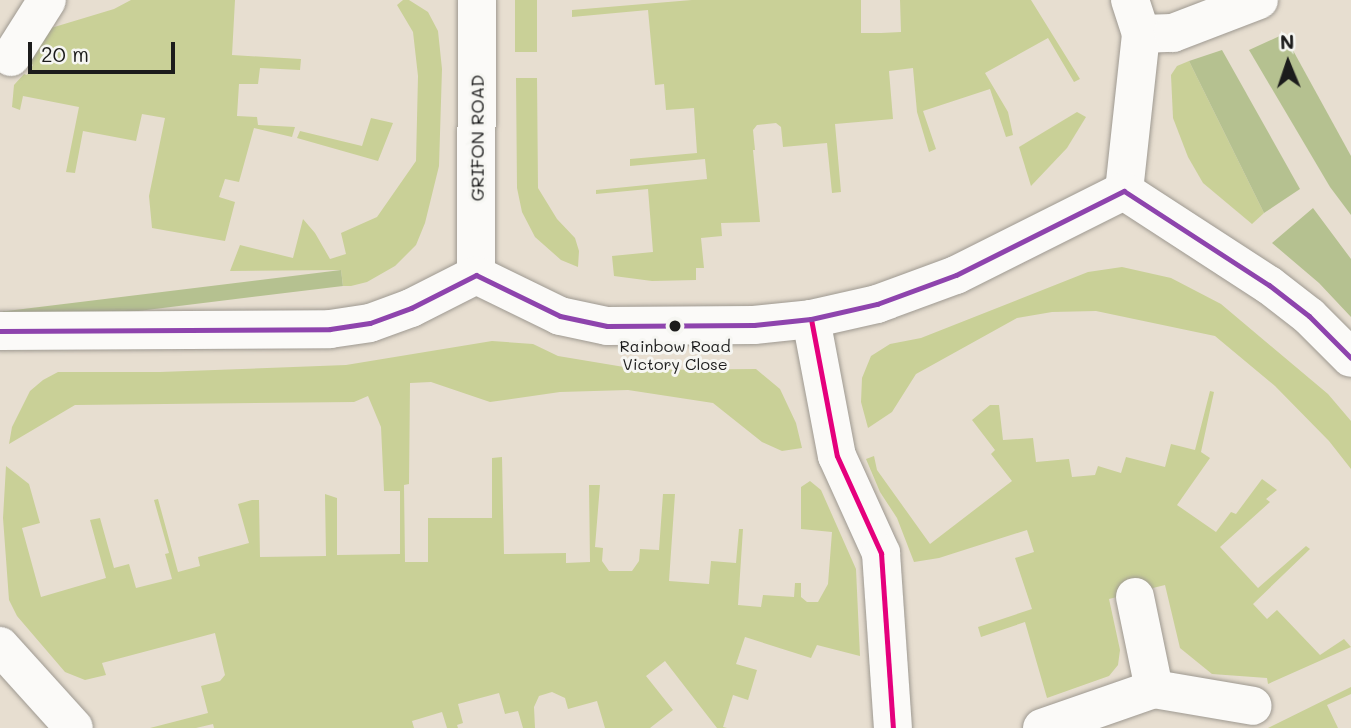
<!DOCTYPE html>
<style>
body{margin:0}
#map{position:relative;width:1351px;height:728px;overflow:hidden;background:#e7ded0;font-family:Mali,sans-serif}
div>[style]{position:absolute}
.green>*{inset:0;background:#c9d097;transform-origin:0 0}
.forest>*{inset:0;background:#b5c190;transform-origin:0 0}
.roads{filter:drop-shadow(0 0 2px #9e9991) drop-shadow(0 0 2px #9e9991)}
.minor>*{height:38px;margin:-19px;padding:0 19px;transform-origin:19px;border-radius:19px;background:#fbfaf8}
.bus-1>*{height:5px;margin:-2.5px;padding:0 2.5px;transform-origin:2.5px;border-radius:2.5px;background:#e5007d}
.bus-2>*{height:5px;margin:-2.5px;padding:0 2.5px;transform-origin:2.5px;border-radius:2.5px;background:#8e44ad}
.dots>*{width:19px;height:19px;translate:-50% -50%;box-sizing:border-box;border:4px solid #f6f6f2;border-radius:50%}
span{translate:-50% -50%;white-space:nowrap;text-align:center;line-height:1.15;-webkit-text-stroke:6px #f6f6f2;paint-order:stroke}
.bus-label{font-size:16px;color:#1c1c1c}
.street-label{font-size:18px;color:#1c1c1c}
.north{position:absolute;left:1253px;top:28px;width:70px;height:70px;-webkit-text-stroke:5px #f6f6f2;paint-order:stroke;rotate:358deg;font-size:19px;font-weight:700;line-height:28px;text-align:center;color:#1c1c1c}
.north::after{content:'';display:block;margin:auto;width:24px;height:32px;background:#1c1c1c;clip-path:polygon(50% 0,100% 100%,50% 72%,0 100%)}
.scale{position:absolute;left:28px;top:42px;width:147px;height:32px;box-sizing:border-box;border:4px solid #1c1c1c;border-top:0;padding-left:9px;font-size:21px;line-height:24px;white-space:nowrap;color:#1c1c1c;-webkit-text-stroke:5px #f6f6f2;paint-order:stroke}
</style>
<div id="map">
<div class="green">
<div style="clip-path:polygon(131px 0,235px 0,232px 55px,301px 59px,300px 70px,260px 68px,258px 84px,239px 84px,237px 116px,257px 117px,258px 125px,295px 127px,292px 137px,254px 128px,239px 182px,225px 179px,219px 197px,235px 202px,225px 241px,152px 228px,149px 196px,165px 118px,142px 114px,136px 141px,83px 131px,75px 173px,66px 172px,79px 107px,23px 96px,20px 110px,12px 107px,14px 85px,24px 74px,27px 75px,33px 65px,30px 62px,51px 28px,114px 9px)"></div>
<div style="clip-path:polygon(403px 0,409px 0,428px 12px,438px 31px,442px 69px,439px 166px,425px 223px,416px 245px,395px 266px,367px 282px,351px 286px,343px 286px,341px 270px,230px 271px,240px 245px,293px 258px,303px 219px,315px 233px,330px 259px,346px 254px,341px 233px,377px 217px,416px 161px,418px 76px,413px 32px,397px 5px)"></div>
<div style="left:515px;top:0;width:22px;height:52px"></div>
<div style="clip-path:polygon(692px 0,861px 0,861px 33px,881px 33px,901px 32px,900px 0,1031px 0,1080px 79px,1074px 82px,1048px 38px,985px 73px,1008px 112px,1013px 135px,1006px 137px,990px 89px,923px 111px,936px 149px,929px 152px,917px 112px,913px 68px,889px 71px,893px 119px,835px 124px,841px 192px,832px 193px,827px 143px,783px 147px,781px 127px,776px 123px,757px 125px,753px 130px,755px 150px,753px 150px,760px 222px,721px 223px,722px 236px,701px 238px,704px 268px,696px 268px,696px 280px,652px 281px,614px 276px,612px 256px,653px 252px,648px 189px,596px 194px,596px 190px,707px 179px,705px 159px,630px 166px,630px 159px,697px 153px,694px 108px,666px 110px,664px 84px,655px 85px,648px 10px,572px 17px,572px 10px)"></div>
<div style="clip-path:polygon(1189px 61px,1264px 213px,1252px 224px,1203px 183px,1188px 157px,1173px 118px,1171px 75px,1177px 66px)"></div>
<div style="clip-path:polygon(516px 78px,537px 78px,538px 188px,557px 219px,575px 238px,579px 251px,578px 267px,561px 260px,535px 237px,522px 212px,517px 188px)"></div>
<div style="clip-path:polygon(1077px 112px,1086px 117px,1067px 148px,1031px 186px,1019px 147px)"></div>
<div style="clip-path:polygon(371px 118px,393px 123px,378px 161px,297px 138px,300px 131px,362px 146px)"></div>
<div style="clip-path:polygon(1122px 267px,1171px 278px,1221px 304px,1328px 394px,1351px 421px,1351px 469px,1329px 441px,1275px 386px,1215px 336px,1096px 311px,1052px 312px,1017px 318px,916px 374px,892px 412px,868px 428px,861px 402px,862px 378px,871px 356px,890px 344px,921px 338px,1088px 272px)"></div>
<div style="clip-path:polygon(492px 341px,533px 344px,558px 356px,642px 370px,756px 369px,780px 389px,796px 423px,802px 448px,782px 451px,762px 442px,713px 403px,628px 390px,560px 392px,490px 402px,431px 382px,410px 383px,409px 484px,404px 485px,405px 562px,428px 562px,428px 518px,492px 518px,492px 458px,502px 457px,504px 554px,566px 553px,566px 563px,590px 562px,589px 485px,600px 485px,595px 547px,603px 548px,602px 561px,609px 571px,632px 571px,639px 561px,640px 549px,659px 550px,663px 494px,675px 494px,669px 581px,709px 584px,711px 561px,736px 563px,739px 529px,743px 529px,738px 605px,761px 607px,763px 595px,794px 597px,795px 583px,801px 583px,801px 597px,807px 602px,818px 602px,828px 584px,832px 532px,801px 529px,801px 487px,810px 481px,821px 490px,856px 569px,860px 656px,817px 645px,811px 658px,745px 637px,736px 664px,757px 670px,748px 700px,733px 695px,723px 727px,727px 728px,717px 728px,665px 661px,646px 676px,673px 710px,650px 728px,605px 728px,597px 701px,568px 709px,565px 698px,552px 692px,539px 696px,534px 707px,535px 728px,523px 728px,518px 711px,505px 714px,499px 693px,458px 704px,463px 723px,457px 725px,458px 728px,447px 728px,442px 712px,412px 721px,414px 728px,214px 728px,213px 724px,196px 728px,150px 728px,208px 713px,201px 686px,220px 681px,225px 675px,215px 633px,102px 663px,106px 675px,85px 680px,65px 672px,17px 616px,9px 600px,3px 518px,6px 466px,29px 484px,40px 523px,22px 528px,41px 597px,106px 578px,90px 520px,100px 518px,114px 568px,129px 564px,136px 588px,172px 579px,165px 554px,169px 553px,154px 500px,158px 499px,178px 572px,200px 566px,198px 557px,249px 543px,238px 504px,252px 500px,259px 500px,260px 557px,326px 556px,325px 494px,337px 498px,337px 555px,400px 554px,400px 491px,384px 491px,381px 427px,368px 396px,354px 402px,75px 405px,9px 444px,12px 427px,30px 391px,43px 380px,58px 372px,160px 372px,346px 365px)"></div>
<div style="clip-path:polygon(1210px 391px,1214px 392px,1201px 452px,1210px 458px,1177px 505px,1216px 532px,1231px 512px,1236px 514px,1262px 479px,1277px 490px,1266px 499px,1270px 502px,1220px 547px,1258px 588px,1306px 546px,1310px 549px,1253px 604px,1267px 619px,1277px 610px,1320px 655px,1344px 639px,1351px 647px,1268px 684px,1267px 678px,1212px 674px,1180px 648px,1165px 585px,1109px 599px,1120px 650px,1118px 665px,1109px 676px,1047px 698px,1025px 622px,981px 637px,978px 627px,1032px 609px,1015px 558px,1034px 552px,1027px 530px,939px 558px,914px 562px,897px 518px,880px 492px,866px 459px,874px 456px,877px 470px,930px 544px,1012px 481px,991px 454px,995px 450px,972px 420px,990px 405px,999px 405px,1003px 440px,1033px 438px,1036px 462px,1069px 459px,1072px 477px,1095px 475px,1098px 466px,1121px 473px,1126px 457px,1165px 467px,1171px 444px,1195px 450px)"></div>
<div style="clip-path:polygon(1351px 687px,1351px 694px,1327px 705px,1338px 728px,1268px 728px)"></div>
</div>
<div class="forest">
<div style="clip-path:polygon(1284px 34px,1351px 156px,1351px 215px,1330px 187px,1249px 50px)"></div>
<div style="clip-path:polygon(1222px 50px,1300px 189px,1264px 213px,1189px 61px)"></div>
<div style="clip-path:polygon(1313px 208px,1351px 259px,1351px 317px,1319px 283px,1272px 243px)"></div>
<div style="left:341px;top:270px;width:16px;height:341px;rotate:83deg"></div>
</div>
<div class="roads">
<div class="minor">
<div style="left:1130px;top:0;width:36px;rotate:72deg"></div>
<div style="left:11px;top:57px;width:67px;rotate:-57.7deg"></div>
<div style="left:1124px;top:191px;width:158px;rotate:-83.8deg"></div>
<div style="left:1141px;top:34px;width:32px;rotate:-2deg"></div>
<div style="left:1173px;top:33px;width:92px;rotate:-21deg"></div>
<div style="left:476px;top:275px;width:275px;rotate:-89.8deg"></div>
<div style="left:811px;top:319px;width:139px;rotate:79.3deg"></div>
<div style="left:837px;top:456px;width:107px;rotate:65.6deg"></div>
<div style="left:881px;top:553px;width:175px;rotate:86.1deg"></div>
<div style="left:0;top:331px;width:330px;rotate:-0.3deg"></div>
<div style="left:330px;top:329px;width:40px;rotate:-8.5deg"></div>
<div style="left:370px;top:323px;width:44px;rotate:-20.1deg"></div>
<div style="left:411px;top:308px;width:73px;rotate:-26.9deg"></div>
<div style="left:476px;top:275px;width:93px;rotate:26deg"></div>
<div style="left:560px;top:316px;width:48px;rotate:12deg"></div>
<div style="left:607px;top:326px;width:147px;rotate:-0.4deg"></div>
<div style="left:754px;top:325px;width:57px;rotate:-6deg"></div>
<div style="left:811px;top:319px;width:68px;rotate:-12.8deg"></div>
<div style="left:877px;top:304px;width:84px;rotate:-20.2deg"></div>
<div style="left:956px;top:275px;width:188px;rotate:-26.6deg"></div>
<div style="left:1124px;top:191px;width:173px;rotate:33deg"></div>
<div style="left:1269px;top:285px;width:51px;rotate:37.8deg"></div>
<div style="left:1309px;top:316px;width:59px;rotate:45deg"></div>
<div style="left:1135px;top:597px;width:94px;rotate:78.3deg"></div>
<div style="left:0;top:646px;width:110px;rotate:47.9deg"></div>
<div style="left:1042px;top:728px;width:119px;rotate:-19.2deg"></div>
<div style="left:1154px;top:689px;width:100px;rotate:9.7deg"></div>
</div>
</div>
<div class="bus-1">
<div style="left:811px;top:319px;width:139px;rotate:79.3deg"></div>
<div style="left:837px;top:456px;width:107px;rotate:65.6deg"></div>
<div style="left:881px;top:553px;width:175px;rotate:86.1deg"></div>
</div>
<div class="bus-2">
<div style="left:0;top:331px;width:330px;rotate:-0.3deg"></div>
<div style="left:330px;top:329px;width:40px;rotate:-8.5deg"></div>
<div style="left:370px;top:323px;width:44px;rotate:-20.1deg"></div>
<div style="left:411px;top:308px;width:73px;rotate:-26.9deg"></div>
<div style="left:476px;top:275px;width:93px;rotate:26deg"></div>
<div style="left:560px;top:316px;width:48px;rotate:12deg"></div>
<div style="left:607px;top:326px;width:147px;rotate:-0.4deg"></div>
<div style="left:754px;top:325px;width:57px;rotate:-6deg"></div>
<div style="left:811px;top:319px;width:68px;rotate:-12.8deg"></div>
<div style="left:877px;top:304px;width:84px;rotate:-20.2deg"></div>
<div style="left:956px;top:275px;width:188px;rotate:-26.6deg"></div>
<div style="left:1124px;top:191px;width:173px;rotate:33deg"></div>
<div style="left:1269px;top:285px;width:51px;rotate:37.8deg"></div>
<div style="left:1309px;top:316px;width:59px;rotate:45deg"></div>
</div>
<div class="dots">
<div style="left:675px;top:326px;background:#1c1c1c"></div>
</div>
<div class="bus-label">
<span style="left:675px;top:355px">Rainbow Road<br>Victory Close</span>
</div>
<div class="street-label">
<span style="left:477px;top:138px;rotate:-90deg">GRIFON ROAD</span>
</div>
<div class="north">N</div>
<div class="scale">20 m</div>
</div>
